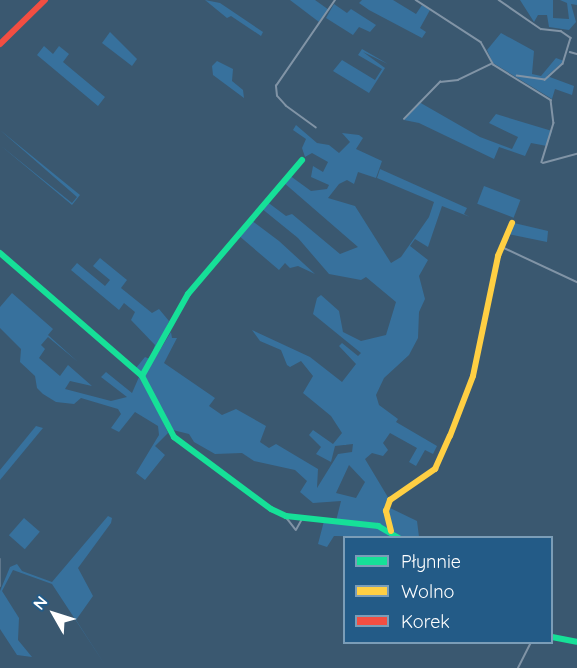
<!DOCTYPE html>
<meta charset="utf-8">
<style>
body{margin:0}
#map{position:relative;width:577px;height:668px;overflow:hidden;background:#3a5870;font-family:Quicksand,sans-serif}
div>[style]{position:absolute}
.green>*{inset:0;background:#37719d;transform-origin:0 0}
.street>*{height:1.5px;margin:-0.75px;padding:0 0.75px;transform-origin:0.75px;border-radius:0.75px;background:#8194a6}
.fast>*{height:6px;margin:-3px;padding:0 3px;transform-origin:3px;border-radius:3px;background:#16e098}
.slow>*{height:6px;margin:-3px;padding:0 3px;transform-origin:3px;border-radius:3px;background:#ffcf43}
.jam>*{height:6px;margin:-3px;padding:0 3px;transform-origin:3px;border-radius:3px;background:#f24e42}
span{translate:-50% -50%;white-space:nowrap;text-align:center;line-height:1.15;-webkit-text-stroke:6px #235b87;paint-order:stroke}
.legend{position:absolute;left:343px;top:536px;width:210px;height:108px;box-sizing:border-box;background:#235b87;border:2px solid #7b9db7;margin:0;padding:8px 10px;list-style:none;font-size:18px;color:#fff}
.legend li{display:flex;align-items:center;gap:12px;height:30px}
.legend b{width:30px;border:2px solid #7b9db7}
.north{position:absolute;left:24px;top:584px;width:60px;height:60px;-webkit-text-stroke:4px #235b87;paint-order:stroke;rotate:309deg;font-size:16px;font-weight:700;line-height:24px;text-align:center;color:#fff}
.north::after{content:'';display:block;margin:auto;width:21px;height:27px;background:#fff;clip-path:polygon(50% 0,100% 100%,50% 72%,0 100%)}
</style>
<div id="map">
<div class="green">
<div style="clip-path:polygon(205px 0,220px 3px,263px 32px,261px 36px,231px 16px,227px 18px)"></div>
<div style="clip-path:polygon(290px 0,315px 0,329px 10px,319px 22px)"></div>
<div style="clip-path:polygon(362px 0,393px 0,416px 14px,422px 5px,430px 10px,420px 28px,426px 32px,422px 38px,369px 10px,359px 3px)"></div>
<div style="clip-path:polygon(520px 0,553px 0,553px 18px,569px 19px,567px 3px,560px 0,577px 0,577px 5px,571px 4px,576px 22px,569px 30px,549px 27px,547px 15px,538px 15px,534px 22px)"></div>
<div style="clip-path:polygon(334px 4px,347px 13px,351px 9px,376px 25px,370px 32px,359px 27px,353px 35px,326px 18px)"></div>
<div style="clip-path:polygon(110px 32px,137px 59px,132px 66px,102px 43px)"></div>
<div style="clip-path:polygon(501px 33px,534px 51px,532px 74px,541px 76px,556px 58px,564px 61px,547px 76px,574px 86px,572px 95px,555px 89px,552px 99px,493px 63px,487px 50px)"></div>
<div style="clip-path:polygon(44px 46px,53px 54px,59px 46px,69px 54px,63px 62px,105px 97px,98px 106px,37px 55px)"></div>
<div style="clip-path:polygon(362px 49px,388px 64px,363px 52px,385px 68px,369px 93px,333px 71px,342px 60px,375px 80px,382px 69px,358px 55px)"></div>
<div style="clip-path:polygon(217px 61px,233px 69px,232px 81px,243px 90px,244px 98px,213px 75px,212px 66px)"></div>
<div style="clip-path:polygon(419px 102px,480px 137px,512px 149px,518px 137px,489px 123px,496px 114px,552px 131px,547px 146px,531px 143px,525px 156px,499px 147px,494px 159px,419px 123px,404px 120px)"></div>
<div style="clip-path:polygon(evenodd,296px 125px,317px 143px,329px 145px,339px 153px,350px 142px,342px 133px,359px 135px,363px 138px,356px 149px,382px 161px,376px 178px,358px 172px,354px 184px,347px 180px,339px 184px,328px 198px,355px 206px,391px 263px,401px 257px,429px 217px,434px 202px,377px 178px,380px 169px,467px 208px,464px 214px,470px 217px,442px 206px,428px 247px,415px 239px,410px 246px,428px 260px,419px 276px,425px 299px,419px 312px,418px 338px,409px 355px,384px 378px,376px 395px,379px 405px,398px 419px,396px 422px,437px 446px,433px 454px,425px 450px,416px 466px,409px 462px,417px 448px,390px 433px,383px 443px,388px 450px,383px 456px,372px 453px,365px 459px,389px 499px,385px 508px,388px 528px,336px 521px,341px 501px,313px 503px,300px 492px,307px 481px,295px 470px,254px 461px,242px 453px,215px 454px,194px 442px,189px 434px,169px 429px,148px 381px,136px 368px,145px 357px,150px 359px,155px 345px,131px 320px,135px 312px,124px 303px,119px 310px,71px 270px,77px 263px,105px 286px,110px 280px,93px 266px,100px 258px,127px 280px,121px 288px,152px 313px,159px 309px,169px 321px,152px 363px,171px 332px,172px 338px,177px 338px,164px 363px,215px 398px,209px 406px,222px 415px,236px 409px,266px 426px,260px 442px,269px 448px,276px 444px,318px 469px,317px 488px,338px 454px,352px 452px,353px 444px,335px 446px,331px 462px,316px 454px,321px 447px,309px 435px,313px 430px,333px 444px,342px 433px,331px 416px,303px 393px,313px 376px,301px 361px,290px 367px,287px 365px,281px 350px,260px 341px,252px 330px,310px 357px,342px 382px,356px 364px,339px 346px,342px 343px,358px 356px,361px 353px,313px 314px,317px 298px,321px 295px,339px 311px,343px 332px,361px 341px,386px 335px,396px 302px,366px 277px,361px 280px,329px 274px,298px 238px,261px 208px,266px 201px,286px 216px,292px 214px,340px 254px,358px 247px,283px 182px,289px 175px,311px 191px,327px 189px,329px 185px,311px 177px,313px 166px,323px 172px,328px 162px,312px 153px,305px 157px,302px 148px,306px 139px,293px 130px,296px 125px,349px 465px,365px 482px,356px 498px,336px 493px,349px 465px)"></div>
<div style="clip-path:polygon(0 130px,80px 195px,72px 205px,0 145px,72px 203px,77px 197px)"></div>
<div style="left:484px;top:186px;width:39px;height:19px;rotate:21deg"></div>
<div style="clip-path:polygon(251px 220px,279px 241px,315px 274px,298px 266px,290px 268px,285px 263px,279px 270px,238px 235px)"></div>
<div style="clip-path:polygon(514px 223px,548px 231px,547px 242px,508px 234px)"></div>
<div style="clip-path:polygon(12px 293px,53px 329px,48px 335px,78px 362px,48px 337px,41px 345px,45px 349px,39px 358px,60px 376px,68px 365px,92px 386px,70px 381px,65px 389px,111px 401px,127px 397px,101px 377px,106px 372px,132px 393px,139px 377px,121px 356px,144px 379px,168px 433px,155px 446px,165px 455px,145px 480px,136px 473px,159px 435px,158px 426px,135px 412px,119px 432px,111px 428px,121px 414px,118px 409px,81px 398px,74px 404px,56px 402px,43px 394px,37px 388px,35px 376px,20px 362px,21px 349px,0 328px,0 307px)"></div>
<div style="clip-path:polygon(36px 426px,43px 428px,0 480px,0 470px)"></div>
<div style="clip-path:polygon(388px 507px,417px 521px,419px 537px,401px 537px,393px 531px)"></div>
<div style="clip-path:polygon(108px 516px,112px 518px,111px 523px,78px 568px,93px 596px,76px 620px,107px 668px,52px 584px,13px 570px,2px 591px,19px 618px,18px 640px,32px 657px,17px 655px,0 629px,0 591px,10px 567px,17px 564px,22px 571px,52px 582px)"></div>
<div style="left:24px;top:518px;width:21px;height:23px;rotate:41deg"></div>
<div style="clip-path:polygon(324px 521px,369px 526px,391px 533px,387px 537px,334px 536px,327px 547px,318px 544px)"></div>
</div>
<div class="street">
<div style="left:416px;top:0;width:77px;rotate:32.9deg"></div>
<div style="left:481px;top:42px;width:26px;rotate:61deg"></div>
<div style="left:494px;top:65px;width:67px;rotate:31.6deg"></div>
<div style="left:551px;top:100px;width:23px;rotate:83deg"></div>
<div style="left:554px;top:123px;width:41px;rotate:107.1deg"></div>
<div style="left:499px;top:0;width:51px;rotate:34.6deg"></div>
<div style="left:541px;top:29px;width:20px;rotate:6deg"></div>
<div style="left:561px;top:31px;width:12px;rotate:35deg"></div>
<div style="left:571px;top:38px;width:27px;rotate:107deg"></div>
<div style="left:563px;top:64px;width:24px;rotate:138deg"></div>
<div style="left:545px;top:80px;width:28px;rotate:-172deg"></div>
<div style="left:570px;top:52px;width:7px;rotate:16deg"></div>
<div style="left:404px;top:119px;width:52px;rotate:-45.8deg"></div>
<div style="left:440px;top:82px;width:18px;rotate:-6deg"></div>
<div style="left:458px;top:80px;width:37px;rotate:-26deg"></div>
<div style="left:316px;top:128px;width:37px;rotate:-144deg"></div>
<div style="left:286px;top:106px;width:13px;rotate:-132deg"></div>
<div style="left:277px;top:96px;width:10px;rotate:-96deg"></div>
<div style="left:276px;top:86px;width:104px;rotate:-55.5deg"></div>
<div style="left:543px;top:163px;width:35px;rotate:-15deg"></div>
<div style="left:502px;top:247px;width:83px;rotate:25deg"></div>
<div style="left:286px;top:517px;width:16px;rotate:52deg"></div>
<div style="left:296px;top:530px;width:13px;rotate:-61deg"></div>
<div style="left:0;top:559px;width:27px;rotate:90deg"></div>
<div style="left:518px;top:668px;width:29px;rotate:-63deg"></div>
</div>
<div class="fast">
<div style="left:0;top:253px;width:188px;rotate:40.9deg"></div>
<div style="left:142px;top:376px;width:69px;rotate:62.3deg"></div>
<div style="left:174px;top:437px;width:121px;rotate:36.6deg"></div>
<div style="left:271px;top:509px;width:17px;rotate:25deg"></div>
<div style="left:286px;top:516px;width:93px;rotate:6.2deg"></div>
<div style="left:378px;top:526px;width:24px;rotate:30deg"></div>
<div style="left:142px;top:376px;width:94px;rotate:-60.7deg"></div>
<div style="left:188px;top:294px;width:176px;rotate:-49.6deg"></div>
<div style="left:552px;top:637px;width:25px;rotate:11deg"></div>
</div>
<div class="slow">
<div style="left:391px;top:531px;width:21px;rotate:-104deg"></div>
<div style="left:386px;top:511px;width:12px;rotate:-70deg"></div>
<div style="left:390px;top:500px;width:55px;rotate:-34.6deg"></div>
<div style="left:435px;top:469px;width:36px;rotate:-66deg"></div>
<div style="left:450px;top:436px;width:64px;rotate:-69deg"></div>
<div style="left:473px;top:376px;width:123px;rotate:-78.2deg"></div>
<div style="left:498px;top:256px;width:36px;rotate:-67deg"></div>
</div>
<div class="jam">
<div style="left:0;top:44px;width:63px;rotate:-44.4deg"></div>
</div>
<ul class="legend">
<li><b style="height:8px;background:#16e098"></b>Płynnie</li>
<li><b style="height:8px;background:#ffcf43"></b>Wolno</li>
<li><b style="height:8px;background:#f24e42"></b>Korek</li>
</ul>
<div class="north">N</div>
</div>
